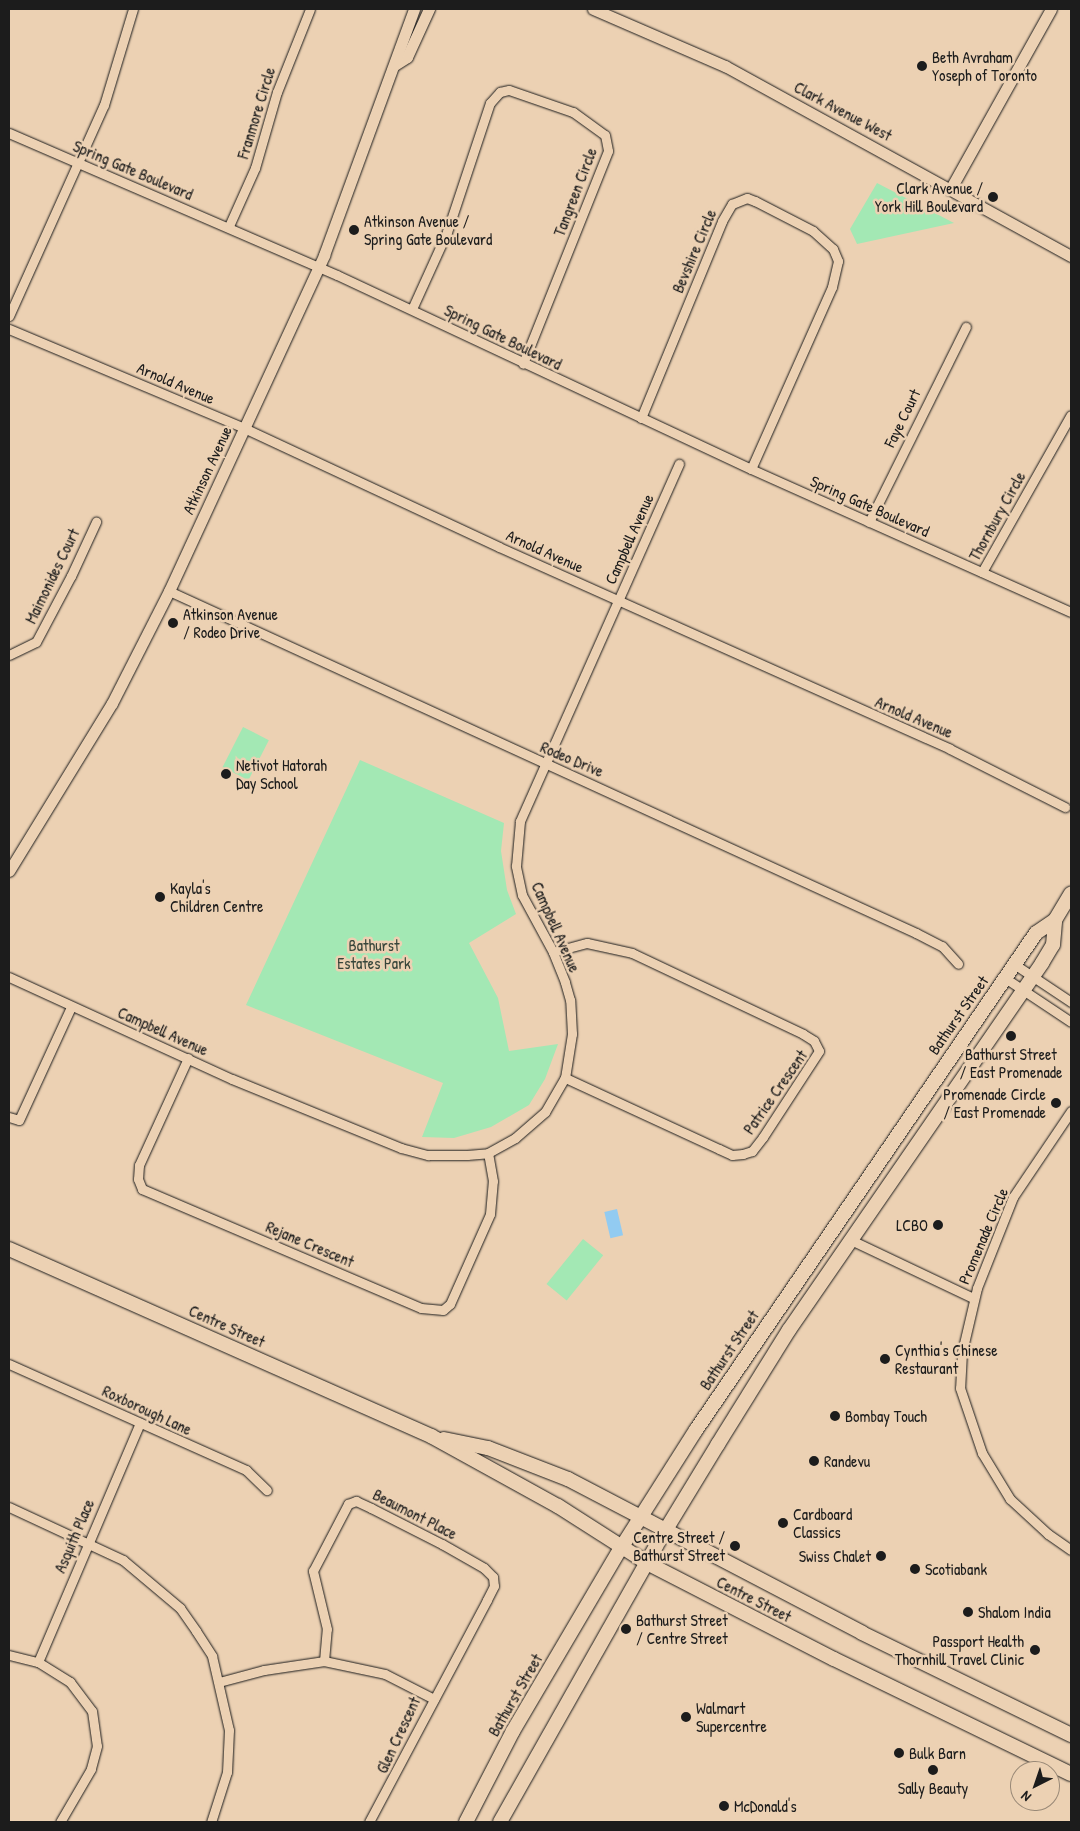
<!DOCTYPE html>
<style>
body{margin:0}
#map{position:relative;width:1080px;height:1831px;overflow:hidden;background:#ecd1b3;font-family:"Patrick Hand",sans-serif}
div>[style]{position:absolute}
.green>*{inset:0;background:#a3e8b4;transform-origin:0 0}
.water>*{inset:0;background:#92cbf1;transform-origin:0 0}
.roads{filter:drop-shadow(0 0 1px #1c1c1c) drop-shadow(0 0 1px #1c1c1c)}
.minor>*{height:9px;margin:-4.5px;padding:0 4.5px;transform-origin:4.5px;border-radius:4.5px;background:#ecd1b3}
.tertiary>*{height:11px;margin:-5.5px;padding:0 5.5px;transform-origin:5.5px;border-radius:5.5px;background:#ecd1b3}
.secondary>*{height:14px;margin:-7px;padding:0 7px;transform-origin:7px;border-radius:7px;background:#ecd1b3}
.dots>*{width:14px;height:14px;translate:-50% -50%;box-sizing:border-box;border:2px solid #ecd1b3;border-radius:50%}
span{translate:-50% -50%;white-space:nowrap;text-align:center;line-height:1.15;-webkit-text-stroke:5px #ecd1b3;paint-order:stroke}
.poi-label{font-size:16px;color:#1c1c1c}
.left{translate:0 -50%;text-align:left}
.right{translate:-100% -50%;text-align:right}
.street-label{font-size:16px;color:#1c1c1c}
.park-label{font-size:16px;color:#37453a}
.frame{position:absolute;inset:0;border:10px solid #1c1c1c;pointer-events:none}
.north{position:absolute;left:1010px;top:1761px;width:50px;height:50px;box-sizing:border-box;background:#ecd1b3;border:1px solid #998977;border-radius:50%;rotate:221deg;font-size:14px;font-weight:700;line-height:20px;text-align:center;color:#1c1c1c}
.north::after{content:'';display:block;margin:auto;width:18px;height:22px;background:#1c1c1c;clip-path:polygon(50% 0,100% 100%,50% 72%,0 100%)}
</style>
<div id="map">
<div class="green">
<div style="clip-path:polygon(877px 183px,954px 223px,857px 244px,850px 229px)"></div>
<div style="left:243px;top:727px;width:29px;height:45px;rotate:27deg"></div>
<div style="clip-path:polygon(360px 760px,504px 823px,501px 851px,507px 890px,516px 914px,469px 943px,498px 998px,509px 1051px,558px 1044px,545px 1079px,529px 1105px,491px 1127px,454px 1138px,422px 1137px,443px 1083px,246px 1005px)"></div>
<div style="left:583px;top:1239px;width:26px;height:58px;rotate:39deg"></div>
</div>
<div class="water">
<div style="left:617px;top:1209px;width:27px;height:13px;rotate:77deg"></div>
</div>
<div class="roads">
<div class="minor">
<div style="left:9px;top:133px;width:357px;rotate:23.4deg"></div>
<div style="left:337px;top:275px;width:457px;rotate:25.1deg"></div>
<div style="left:751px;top:469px;width:350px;rotate:24.1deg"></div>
<div style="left:229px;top:226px;width:64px;rotate:-65.9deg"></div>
<div style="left:255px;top:168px;width:79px;rotate:-73.9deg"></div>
<div style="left:277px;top:92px;width:89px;rotate:-68.3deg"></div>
<div style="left:412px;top:309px;width:85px;rotate:-65.6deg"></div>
<div style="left:447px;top:232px;width:136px;rotate:-71.6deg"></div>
<div style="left:490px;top:103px;width:15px;rotate:-48deg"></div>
<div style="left:500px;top:92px;width:9px;rotate:-13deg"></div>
<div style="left:509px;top:90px;width:68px;rotate:19deg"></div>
<div style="left:573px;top:112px;width:39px;rotate:36deg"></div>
<div style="left:605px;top:135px;width:16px;rotate:79deg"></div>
<div style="left:608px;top:151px;width:229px;rotate:111.8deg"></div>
<div style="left:9px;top:316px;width:231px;rotate:-65.8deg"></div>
<div style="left:104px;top:105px;width:100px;rotate:-73.2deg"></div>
<div style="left:9px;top:329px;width:255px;rotate:22.8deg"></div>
<div style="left:244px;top:428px;width:281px;rotate:25deg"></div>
<div style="left:499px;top:547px;width:494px;rotate:24.1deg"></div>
<div style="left:950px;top:749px;width:129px;rotate:26.8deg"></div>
<div style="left:641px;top:418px;width:213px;rotate:-67.6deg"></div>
<div style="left:722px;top:221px;width:20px;rotate:-60deg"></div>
<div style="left:732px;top:204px;width:16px;rotate:-22deg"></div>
<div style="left:747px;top:198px;width:9px;rotate:21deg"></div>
<div style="left:755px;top:201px;width:65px;rotate:27.3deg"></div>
<div style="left:813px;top:231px;width:27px;rotate:42deg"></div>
<div style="left:833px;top:249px;width:13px;rotate:67deg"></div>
<div style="left:838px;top:261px;width:27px;rotate:103deg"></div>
<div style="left:832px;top:287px;width:199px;rotate:114deg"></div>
<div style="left:869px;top:522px;width:218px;rotate:-63.6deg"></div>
<div style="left:982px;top:572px;width:180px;rotate:-60.5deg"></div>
<div style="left:169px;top:591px;width:822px;rotate:24.6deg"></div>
<div style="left:916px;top:933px;width:29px;rotate:27deg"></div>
<div style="left:942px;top:946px;width:24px;rotate:48deg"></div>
<div style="left:9px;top:655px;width:30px;rotate:-26deg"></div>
<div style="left:36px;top:642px;width:75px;rotate:-62.1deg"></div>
<div style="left:71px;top:576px;width:60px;rotate:-65.2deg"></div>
<div style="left:553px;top:952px;width:35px;rotate:-15deg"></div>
<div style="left:587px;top:943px;width:46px;rotate:12.5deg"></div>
<div style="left:632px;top:953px;width:189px;rotate:25.3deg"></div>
<div style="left:803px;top:1034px;width:13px;rotate:32deg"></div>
<div style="left:814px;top:1041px;width:11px;rotate:63deg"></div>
<div style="left:819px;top:1051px;width:103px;rotate:123.1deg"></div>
<div style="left:763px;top:1137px;width:18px;rotate:128deg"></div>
<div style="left:752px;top:1151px;width:9px;rotate:162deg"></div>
<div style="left:743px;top:1154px;width:11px;rotate:175deg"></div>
<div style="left:732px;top:1155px;width:14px;rotate:-155deg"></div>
<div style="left:719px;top:1149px;width:170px;rotate:-155.2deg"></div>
<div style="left:1014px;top:964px;width:69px;rotate:33.7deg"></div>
<div style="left:9px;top:977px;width:245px;rotate:24.6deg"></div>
<div style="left:232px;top:1079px;width:183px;rotate:22.2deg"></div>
<div style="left:401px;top:1148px;width:28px;rotate:15deg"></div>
<div style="left:428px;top:1155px;width:39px"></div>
<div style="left:467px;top:1155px;width:21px;rotate:-5deg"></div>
<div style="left:488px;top:1153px;width:31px;rotate:-29deg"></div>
<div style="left:515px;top:1138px;width:40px;rotate:-41deg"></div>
<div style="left:545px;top:1112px;width:39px;rotate:-60deg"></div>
<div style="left:565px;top:1078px;width:45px;rotate:-81deg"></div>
<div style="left:572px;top:1034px;width:34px;rotate:-93deg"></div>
<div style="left:570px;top:1000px;width:19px;rotate:-106deg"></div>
<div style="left:565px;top:982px;width:32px;rotate:-112deg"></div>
<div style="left:553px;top:952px;width:65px;rotate:-118.5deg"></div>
<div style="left:522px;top:895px;width:30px;rotate:-102deg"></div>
<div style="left:516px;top:866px;width:45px;rotate:-84.9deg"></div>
<div style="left:520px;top:821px;width:391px;rotate:-66deg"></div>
<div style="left:1005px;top:978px;width:79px;rotate:33.7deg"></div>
<div style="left:188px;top:1058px;width:118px;rotate:114.6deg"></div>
<div style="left:139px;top:1165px;width:14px;rotate:94deg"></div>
<div style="left:138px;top:1179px;width:11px;rotate:68deg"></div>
<div style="left:142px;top:1189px;width:303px;rotate:23.1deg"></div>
<div style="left:421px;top:1308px;width:22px;rotate:5deg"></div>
<div style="left:443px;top:1310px;width:9px;rotate:-41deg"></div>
<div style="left:450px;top:1304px;width:98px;rotate:-66deg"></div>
<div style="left:490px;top:1214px;width:33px;rotate:-85deg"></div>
<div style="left:493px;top:1181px;width:28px;rotate:-100deg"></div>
<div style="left:1071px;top:1111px;width:104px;rotate:124deg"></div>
<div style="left:1013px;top:1197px;width:98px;rotate:111.6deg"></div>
<div style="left:977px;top:1288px;width:66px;rotate:103.2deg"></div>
<div style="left:962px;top:1352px;width:36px;rotate:93deg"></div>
<div style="left:960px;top:1388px;width:69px;rotate:71.3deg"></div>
<div style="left:982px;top:1453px;width:54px;rotate:58.7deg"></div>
<div style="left:1010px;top:1499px;width:52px;rotate:42.6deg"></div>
<div style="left:1048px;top:1534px;width:28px;rotate:35deg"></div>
<div style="left:9px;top:1117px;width:10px;rotate:17deg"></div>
<div style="left:19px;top:1120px;width:124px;rotate:-65.3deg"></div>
<div style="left:851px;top:1240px;width:135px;rotate:25.4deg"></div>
<div style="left:9px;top:1364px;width:260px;rotate:24.1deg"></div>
<div style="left:246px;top:1470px;width:29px;rotate:44deg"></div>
<div style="left:9px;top:1507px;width:126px;rotate:24.9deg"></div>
<div style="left:123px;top:1560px;width:75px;rotate:40.1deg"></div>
<div style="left:180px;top:1608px;width:28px;rotate:55deg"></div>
<div style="left:196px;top:1631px;width:30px;rotate:57deg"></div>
<div style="left:212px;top:1656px;width:76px;rotate:77.1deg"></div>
<div style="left:229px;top:1730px;width:42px;rotate:92.7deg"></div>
<div style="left:227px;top:1772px;width:52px;rotate:107.7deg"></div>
<div style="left:9px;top:1655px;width:30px;rotate:14deg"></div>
<div style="left:38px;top:1662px;width:38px;rotate:32deg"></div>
<div style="left:70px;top:1682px;width:36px;rotate:53deg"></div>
<div style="left:92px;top:1711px;width:35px;rotate:82deg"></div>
<div style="left:97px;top:1746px;width:24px;rotate:105deg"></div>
<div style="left:91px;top:1769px;width:61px;rotate:120.3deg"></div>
<div style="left:324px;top:1661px;width:32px;rotate:-85deg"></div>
<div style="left:327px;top:1629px;width:60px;rotate:-103.6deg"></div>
<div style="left:313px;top:1571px;width:76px;rotate:-62.4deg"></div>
<div style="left:348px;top:1504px;width:9px;rotate:-21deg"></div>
<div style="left:356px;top:1501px;width:17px;rotate:25deg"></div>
<div style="left:371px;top:1508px;width:80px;rotate:26.9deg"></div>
<div style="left:442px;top:1544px;width:48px;rotate:29.7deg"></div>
<div style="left:484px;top:1568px;width:13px;rotate:45deg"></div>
<div style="left:493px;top:1577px;width:9px;rotate:84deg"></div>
<div style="left:494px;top:1586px;width:16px;rotate:117deg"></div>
<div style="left:487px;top:1600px;width:251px;rotate:118deg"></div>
<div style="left:38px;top:1662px;width:260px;rotate:-66.9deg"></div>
<div style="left:219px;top:1682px;width:47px;rotate:-14.9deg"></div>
<div style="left:264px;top:1670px;width:61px;rotate:-8.5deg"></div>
<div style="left:324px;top:1661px;width:62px;rotate:12deg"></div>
<div style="left:385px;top:1674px;width:55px;rotate:27deg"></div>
</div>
<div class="tertiary">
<div style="left:593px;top:9px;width:144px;rotate:23.4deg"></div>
<div style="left:725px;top:66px;width:395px;rotate:28.8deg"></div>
<div style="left:396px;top:64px;width:13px;rotate:-32deg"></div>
<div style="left:407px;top:57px;width:53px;rotate:-65.4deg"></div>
<div style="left:951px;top:188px;width:205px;rotate:-60.8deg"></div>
<div style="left:9px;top:871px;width:197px;rotate:-58.5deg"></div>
<div style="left:112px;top:703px;width:126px;rotate:-63deg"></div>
<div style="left:169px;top:591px;width:370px;rotate:-65.2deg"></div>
<div style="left:324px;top:255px;width:262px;rotate:-69.9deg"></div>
</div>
<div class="secondary">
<div style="left:9px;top:1249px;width:462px;rotate:23.9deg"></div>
<div style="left:431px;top:1436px;width:145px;rotate:28.9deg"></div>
<div style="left:558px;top:1506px;width:106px;rotate:32.6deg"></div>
<div style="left:647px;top:1563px;width:210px;rotate:27.2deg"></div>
<div style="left:834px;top:1659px;width:263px;rotate:25.9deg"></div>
<div style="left:444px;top:1439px;width:45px;rotate:11.6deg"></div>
<div style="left:488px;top:1448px;width:86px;rotate:21.2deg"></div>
<div style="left:568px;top:1479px;width:332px;rotate:27.6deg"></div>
<div style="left:862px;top:1633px;width:233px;rotate:26deg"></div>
<div style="left:466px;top:1822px;width:102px;rotate:-62.7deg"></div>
<div style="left:513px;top:1731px;width:212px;rotate:-59.5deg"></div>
<div style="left:621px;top:1548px;width:140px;rotate:-57.6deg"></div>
<div style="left:696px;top:1430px;width:602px;rotate:-55.62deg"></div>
<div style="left:1036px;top:933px;width:23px;rotate:-34deg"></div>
<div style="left:1055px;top:920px;width:31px;rotate:-59deg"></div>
<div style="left:500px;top:1822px;width:317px;rotate:-60.5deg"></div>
<div style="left:656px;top:1546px;width:119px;rotate:-58.7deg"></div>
<div style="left:718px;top:1444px;width:134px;rotate:-58.1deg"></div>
<div style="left:789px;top:1330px;width:446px;rotate:-55.4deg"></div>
<div style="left:1042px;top:963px;width:21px;rotate:-59deg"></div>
<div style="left:1053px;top:945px;width:25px;rotate:-85deg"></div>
</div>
</div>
<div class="dots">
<div style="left:922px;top:66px;background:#1c1c1c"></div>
<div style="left:993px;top:197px;background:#1c1c1c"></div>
<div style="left:354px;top:230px;background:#1c1c1c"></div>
<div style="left:173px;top:623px;background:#1c1c1c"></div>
<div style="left:226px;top:774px;background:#1c1c1c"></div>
<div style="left:160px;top:897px;background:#1c1c1c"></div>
<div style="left:1011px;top:1036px;background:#1c1c1c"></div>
<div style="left:1056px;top:1103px;background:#1c1c1c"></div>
<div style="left:938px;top:1225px;background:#1c1c1c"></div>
<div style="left:885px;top:1359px;background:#1c1c1c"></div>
<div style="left:835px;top:1416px;background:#1c1c1c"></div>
<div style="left:814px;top:1461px;background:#1c1c1c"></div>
<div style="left:783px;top:1523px;background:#1c1c1c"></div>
<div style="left:735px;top:1546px;background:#1c1c1c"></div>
<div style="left:881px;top:1556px;background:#1c1c1c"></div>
<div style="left:915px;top:1569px;background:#1c1c1c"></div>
<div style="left:968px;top:1612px;background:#1c1c1c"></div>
<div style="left:626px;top:1629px;background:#1c1c1c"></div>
<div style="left:1035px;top:1650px;background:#1c1c1c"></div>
<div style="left:686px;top:1717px;background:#1c1c1c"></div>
<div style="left:899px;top:1753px;background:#1c1c1c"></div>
<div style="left:933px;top:1770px;background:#1c1c1c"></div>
<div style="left:724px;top:1806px;background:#1c1c1c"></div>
</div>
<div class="poi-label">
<span class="left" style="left:932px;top:66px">Beth Avraham<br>Yoseph of Toronto</span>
<span class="right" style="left:983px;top:197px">Clark Avenue /<br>York Hill Boulevard</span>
<span class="left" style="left:364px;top:230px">Atkinson Avenue /<br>Spring Gate Boulevard</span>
<span class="left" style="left:183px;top:623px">Atkinson Avenue<br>/ Rodeo Drive</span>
<span class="left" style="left:236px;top:774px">Netivot Hatorah<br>Day School</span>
<span class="left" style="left:170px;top:897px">Kayla's<br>Children Centre</span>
<span style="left:1011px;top:1063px">Bathurst Street<br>/ East Promenade</span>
<span class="right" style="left:1046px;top:1103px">Promenade Circle<br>/ East Promenade</span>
<span class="right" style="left:928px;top:1225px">LCBO</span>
<span class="left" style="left:895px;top:1359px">Cynthia's Chinese<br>Restaurant</span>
<span class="left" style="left:845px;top:1416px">Bombay Touch</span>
<span class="left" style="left:824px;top:1461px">Randevu</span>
<span class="left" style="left:793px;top:1523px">Cardboard<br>Classics</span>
<span class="right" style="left:725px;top:1546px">Centre Street /<br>Bathurst Street</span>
<span class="right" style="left:871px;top:1556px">Swiss Chalet</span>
<span class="left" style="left:925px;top:1569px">Scotiabank</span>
<span class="left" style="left:978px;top:1612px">Shalom India</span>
<span class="left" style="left:636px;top:1629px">Bathurst Street<br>/ Centre Street</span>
<span class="right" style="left:1024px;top:1650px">Passport Health<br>Thornhill Travel Clinic</span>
<span class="left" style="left:696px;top:1717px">Walmart<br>Supercentre</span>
<span class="left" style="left:909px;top:1753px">Bulk Barn</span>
<span style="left:933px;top:1788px">Sally Beauty</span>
<span class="left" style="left:734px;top:1806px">McDonald's</span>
</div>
<div class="street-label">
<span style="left:843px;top:111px;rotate:28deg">Clark Avenue West</span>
<span style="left:256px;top:113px;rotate:-73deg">Franmore Circle</span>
<span style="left:133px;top:170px;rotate:23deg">Spring Gate Boulevard</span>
<span style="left:575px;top:192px;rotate:-69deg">Tangreen Circle</span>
<span style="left:694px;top:251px;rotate:-67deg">Bevshire Circle</span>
<span style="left:503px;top:337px;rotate:26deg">Spring Gate Boulevard</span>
<span style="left:176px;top:383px;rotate:23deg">Arnold Avenue</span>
<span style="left:902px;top:418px;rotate:-64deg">Faye Court</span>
<span style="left:207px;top:470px;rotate:-65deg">Atkinson Avenue</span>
<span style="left:870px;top:506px;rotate:24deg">Spring Gate Boulevard</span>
<span style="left:997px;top:516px;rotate:-61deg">Thornbury Circle</span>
<span style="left:629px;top:539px;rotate:-66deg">Campbell Avenue</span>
<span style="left:545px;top:551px;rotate:24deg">Arnold Avenue</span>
<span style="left:52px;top:576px;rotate:-64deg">Maimonides Court</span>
<span style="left:914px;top:717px;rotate:23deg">Arnold Avenue</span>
<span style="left:572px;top:759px;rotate:23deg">Rodeo Drive</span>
<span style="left:556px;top:927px;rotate:66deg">Campbell Avenue</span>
<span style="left:958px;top:1015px;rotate:-55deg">Bathurst Street</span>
<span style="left:163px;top:1031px;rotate:24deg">Campbell Avenue</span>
<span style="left:775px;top:1092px;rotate:-55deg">Patrice Crescent</span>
<span style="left:983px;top:1236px;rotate:-67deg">Promenade Circle</span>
<span style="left:310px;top:1244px;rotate:23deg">Rejane Crescent</span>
<span style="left:227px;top:1326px;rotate:24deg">Centre Street</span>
<span style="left:729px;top:1350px;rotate:-56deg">Bathurst Street</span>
<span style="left:147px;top:1410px;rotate:25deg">Roxborough Lane</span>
<span style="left:415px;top:1514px;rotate:27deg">Beaumont Place</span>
<span style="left:74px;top:1536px;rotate:-67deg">Asquith Place</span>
<span style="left:754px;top:1599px;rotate:27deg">Centre Street</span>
<span style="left:515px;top:1695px;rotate:-60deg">Bathurst Street</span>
<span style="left:398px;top:1735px;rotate:-65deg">Glen Crescent</span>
</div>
<div class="park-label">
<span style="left:374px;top:954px">Bathurst<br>Estates Park</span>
</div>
<div class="frame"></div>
<div class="north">N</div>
</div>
